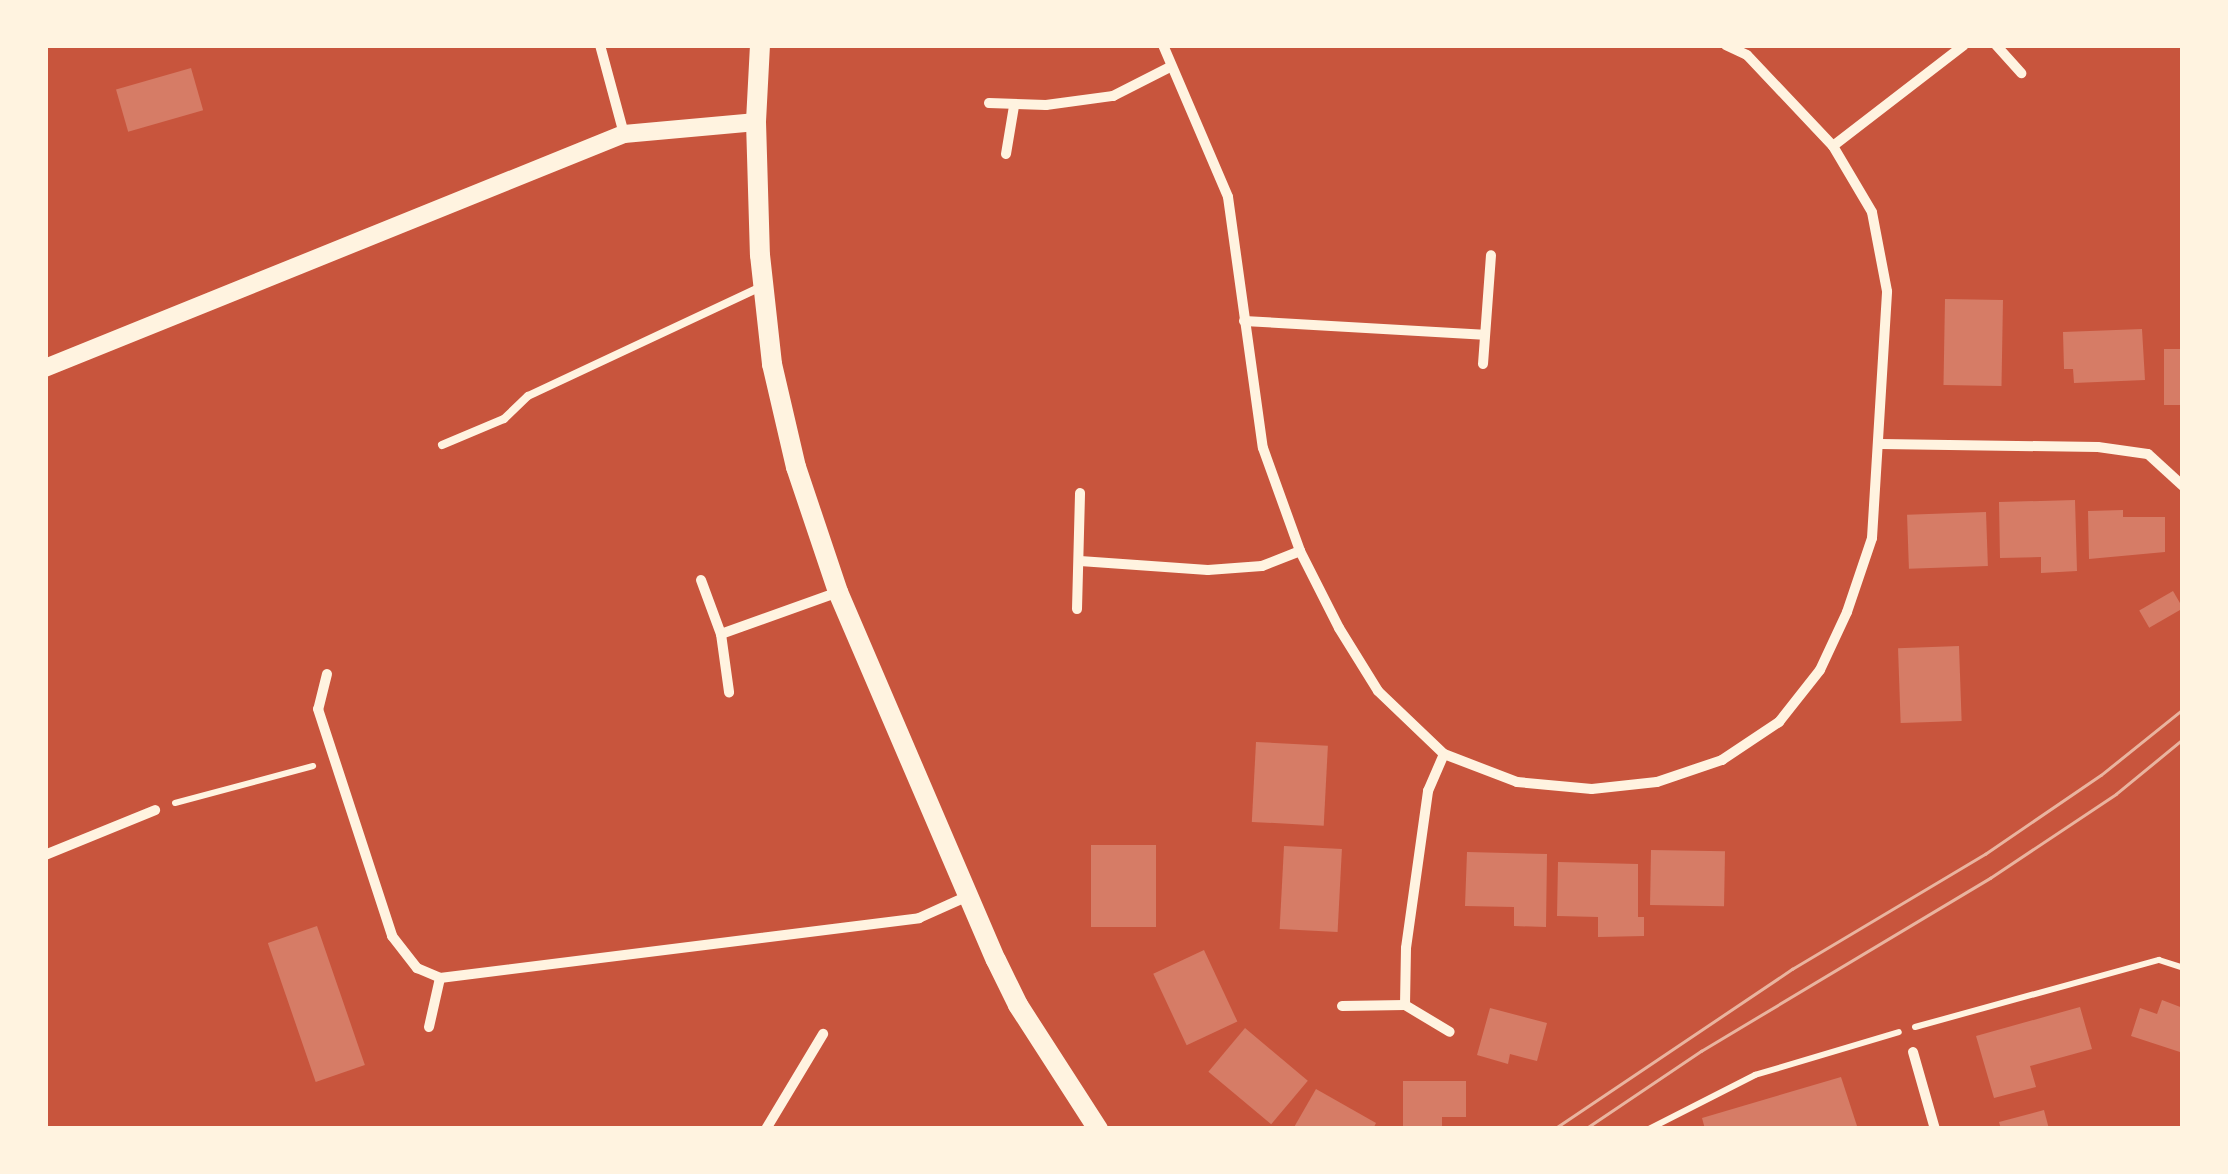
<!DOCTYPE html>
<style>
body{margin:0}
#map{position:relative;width:2228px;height:1174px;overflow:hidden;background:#c8553d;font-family:Figtree,sans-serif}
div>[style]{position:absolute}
.building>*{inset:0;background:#d67c66;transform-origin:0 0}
.path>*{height:6px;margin:-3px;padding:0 3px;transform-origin:3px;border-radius:3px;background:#fff3e0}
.service>*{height:8px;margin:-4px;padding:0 4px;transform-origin:4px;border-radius:4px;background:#fff3e0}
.minor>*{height:10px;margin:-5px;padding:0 5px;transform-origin:5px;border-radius:5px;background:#fff3e0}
.tertiary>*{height:18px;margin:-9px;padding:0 9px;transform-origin:9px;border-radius:9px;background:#fff3e0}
.secondary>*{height:20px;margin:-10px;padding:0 10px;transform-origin:10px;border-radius:10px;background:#fff3e0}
.tram>*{height:2.5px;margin:-1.25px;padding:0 1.25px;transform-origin:1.25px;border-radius:1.25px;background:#e9b49f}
span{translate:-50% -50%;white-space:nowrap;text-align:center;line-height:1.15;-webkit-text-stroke:9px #fff3e0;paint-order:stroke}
.frame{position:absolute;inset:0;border:48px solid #fff3e0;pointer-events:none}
</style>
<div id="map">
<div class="building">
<div style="left:191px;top:68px;width:44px;height:78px;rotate:74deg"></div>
<div style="left:1945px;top:299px;width:58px;height:86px;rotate:1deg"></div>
<div style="clip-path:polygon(2142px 329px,2145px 380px,2074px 383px,2073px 369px,2064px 369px,2063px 332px)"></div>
<div style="left:2164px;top:349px;width:19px;height:56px"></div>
<div style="clip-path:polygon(2075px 500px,2077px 571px,2041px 573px,2041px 557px,2000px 558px,1999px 502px)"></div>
<div style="clip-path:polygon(2123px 510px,2123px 517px,2165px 517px,2165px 552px,2089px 559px,2088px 511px)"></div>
<div style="left:1986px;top:512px;width:54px;height:79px;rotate:88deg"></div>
<div style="left:2173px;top:591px;width:20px;height:39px;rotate:60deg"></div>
<div style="left:1959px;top:646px;width:75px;height:61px;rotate:88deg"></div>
<div style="left:1256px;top:742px;width:72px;height:80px;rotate:3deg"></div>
<div style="left:1091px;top:845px;width:65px;height:82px"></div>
<div style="left:1284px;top:846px;width:58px;height:83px;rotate:3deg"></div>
<div style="left:1651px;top:850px;width:74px;height:55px;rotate:1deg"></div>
<div style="clip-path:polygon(1467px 852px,1547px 854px,1546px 927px,1514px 926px,1514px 907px,1465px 906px)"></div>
<div style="clip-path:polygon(1558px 862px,1638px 864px,1638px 917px,1644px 917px,1644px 936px,1598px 937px,1598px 917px,1557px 916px)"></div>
<div style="left:317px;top:926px;width:147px;height:52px;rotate:71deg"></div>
<div style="left:1204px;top:950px;width:79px;height:56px;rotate:65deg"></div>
<div style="clip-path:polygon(2162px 1000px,2183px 1008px,2183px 1053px,2131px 1036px,2140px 1008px,2157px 1014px)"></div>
<div style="clip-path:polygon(2080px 1007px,2092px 1049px,2030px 1066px,2036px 1087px,1994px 1098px,1976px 1036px)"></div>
<div style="clip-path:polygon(1490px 1008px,1547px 1023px,1537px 1061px,1510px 1054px,1508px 1064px,1477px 1055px)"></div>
<div style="left:1245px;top:1028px;width:82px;height:57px;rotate:40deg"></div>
<div style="clip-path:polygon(1841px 1077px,1858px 1129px,1705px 1129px,1702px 1118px)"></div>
<div style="clip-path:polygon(1403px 1081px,1466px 1081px,1466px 1117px,1442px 1117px,1442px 1129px,1403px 1129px)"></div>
<div style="clip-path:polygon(1316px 1089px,1376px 1123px,1373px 1129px,1293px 1129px)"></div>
<div style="clip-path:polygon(2044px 1110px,2049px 1129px,2001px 1129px,1999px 1122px)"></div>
</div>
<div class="path">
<div style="left:175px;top:803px;width:143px;rotate:-15deg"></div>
<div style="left:1915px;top:1027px;width:253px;rotate:-15.4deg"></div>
<div style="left:2159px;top:960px;width:25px;rotate:18deg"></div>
<div style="left:1649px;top:1129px;width:119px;rotate:-27deg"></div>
<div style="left:1755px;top:1075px;width:150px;rotate:-16.6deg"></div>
</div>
<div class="service">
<div style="left:442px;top:445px;width:67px;rotate:-22.8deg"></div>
<div style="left:504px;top:419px;width:33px;rotate:-44deg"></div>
<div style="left:528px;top:396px;width:255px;rotate:-25.1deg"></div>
</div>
<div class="minor">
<div style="left:600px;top:45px;width:92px;rotate:74.9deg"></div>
<div style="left:1163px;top:45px;width:165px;rotate:66.8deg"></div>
<div style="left:1228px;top:197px;width:253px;rotate:82.1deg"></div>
<div style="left:1263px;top:448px;width:109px;rotate:70.2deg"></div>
<div style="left:1300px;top:551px;width:86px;rotate:63.1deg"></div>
<div style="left:1339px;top:628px;width:74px;rotate:58.2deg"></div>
<div style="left:1378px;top:691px;width:91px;rotate:43.7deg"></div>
<div style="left:1444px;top:754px;width:78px;rotate:21deg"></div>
<div style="left:1517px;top:782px;width:75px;rotate:5.3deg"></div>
<div style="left:1592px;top:789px;width:65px;rotate:-6.1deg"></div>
<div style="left:1657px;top:782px;width:69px;rotate:-18.7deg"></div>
<div style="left:1722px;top:760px;width:69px;rotate:-33.7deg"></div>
<div style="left:1779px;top:722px;width:66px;rotate:-51.7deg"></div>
<div style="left:1820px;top:670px;width:64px;rotate:-65deg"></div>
<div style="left:1847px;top:612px;width:78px;rotate:-71.3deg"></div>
<div style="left:1872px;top:538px;width:247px;rotate:-86.5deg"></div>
<div style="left:1887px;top:291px;width:80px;rotate:-100.8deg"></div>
<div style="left:1872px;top:212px;width:77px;rotate:-120.6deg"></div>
<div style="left:1833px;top:146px;width:125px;rotate:-133.4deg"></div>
<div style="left:1747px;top:55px;width:23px;rotate:-155deg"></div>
<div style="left:1996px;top:45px;width:38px;rotate:48deg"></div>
<div style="left:989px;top:103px;width:57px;rotate:2deg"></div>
<div style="left:1046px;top:105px;width:68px;rotate:-7.7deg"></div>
<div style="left:1113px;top:96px;width:64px;rotate:-27deg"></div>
<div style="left:1833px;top:146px;width:165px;rotate:-37.6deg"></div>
<div style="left:1006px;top:154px;width:49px;rotate:-80.5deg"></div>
<div style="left:1244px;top:321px;width:240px;rotate:3.3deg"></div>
<div style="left:1483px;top:364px;width:109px;rotate:-85.8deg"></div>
<div style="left:1881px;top:444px;width:217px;rotate:0.8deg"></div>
<div style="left:2098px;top:447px;width:50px;rotate:8deg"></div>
<div style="left:2148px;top:454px;width:47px;rotate:42.4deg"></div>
<div style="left:1080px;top:561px;width:128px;rotate:4deg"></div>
<div style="left:1208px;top:570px;width:54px;rotate:-4.2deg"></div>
<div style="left:1262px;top:566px;width:41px;rotate:-21.5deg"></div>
<div style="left:701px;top:580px;width:58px;rotate:69.7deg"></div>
<div style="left:721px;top:634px;width:59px;rotate:82.1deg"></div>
<div style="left:1077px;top:609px;width:116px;rotate:-88.5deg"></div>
<div style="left:721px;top:634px;width:124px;rotate:-19.7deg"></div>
<div style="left:327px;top:674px;width:36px;rotate:104deg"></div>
<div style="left:318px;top:709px;width:239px;rotate:71.9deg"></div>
<div style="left:392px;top:936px;width:41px;rotate:52deg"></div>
<div style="left:417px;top:968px;width:25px;rotate:23deg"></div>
<div style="left:440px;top:978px;width:483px;rotate:-7.1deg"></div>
<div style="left:919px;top:918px;width:54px;rotate:-24.2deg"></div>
<div style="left:45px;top:855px;width:119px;rotate:-22.2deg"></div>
<div style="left:1405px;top:1005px;width:57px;rotate:-89deg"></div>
<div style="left:1406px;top:948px;width:159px;rotate:-82deg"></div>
<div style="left:1428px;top:791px;width:40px;rotate:-66.6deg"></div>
<div style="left:1342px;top:1006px;width:63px;rotate:-0.9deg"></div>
<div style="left:1405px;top:1005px;width:52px;rotate:31deg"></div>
<div style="left:429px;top:1027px;width:50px;rotate:-77.3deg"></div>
<div style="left:1913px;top:1052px;width:80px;rotate:74.1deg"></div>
<div style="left:766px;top:1129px;width:111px;rotate:-59deg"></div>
</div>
<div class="tertiary">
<div style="left:45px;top:368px;width:624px;rotate:-22.01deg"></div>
<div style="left:624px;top:134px;width:133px;rotate:-5.2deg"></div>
</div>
<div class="secondary">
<div style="left:760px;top:45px;width:77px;rotate:93deg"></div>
<div style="left:756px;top:122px;width:133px;rotate:88.3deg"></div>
<div style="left:760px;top:255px;width:110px;rotate:83.7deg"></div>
<div style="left:772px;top:364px;width:106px;rotate:76.9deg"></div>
<div style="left:796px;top:467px;width:132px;rotate:71.4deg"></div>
<div style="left:838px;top:592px;width:400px;rotate:66.8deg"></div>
<div style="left:996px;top:960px;width:50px;rotate:63.9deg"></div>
<div style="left:1018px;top:1005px;width:148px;rotate:57.2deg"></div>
</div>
<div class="tram">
<div style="left:1554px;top:1129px;width:287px;rotate:-33.9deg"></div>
<div style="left:1792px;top:969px;width:225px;rotate:-30.8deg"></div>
<div style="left:1985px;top:854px;width:140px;rotate:-34.3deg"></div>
<div style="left:2101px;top:775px;width:105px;rotate:-38.8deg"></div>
<div style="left:1585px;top:1129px;width:140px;rotate:-33.9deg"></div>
<div style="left:1701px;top:1051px;width:337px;rotate:-30.9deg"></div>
<div style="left:1990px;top:878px;width:151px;rotate:-33.7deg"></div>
<div style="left:2116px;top:794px;width:87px;rotate:-39.4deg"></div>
</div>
<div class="frame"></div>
</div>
